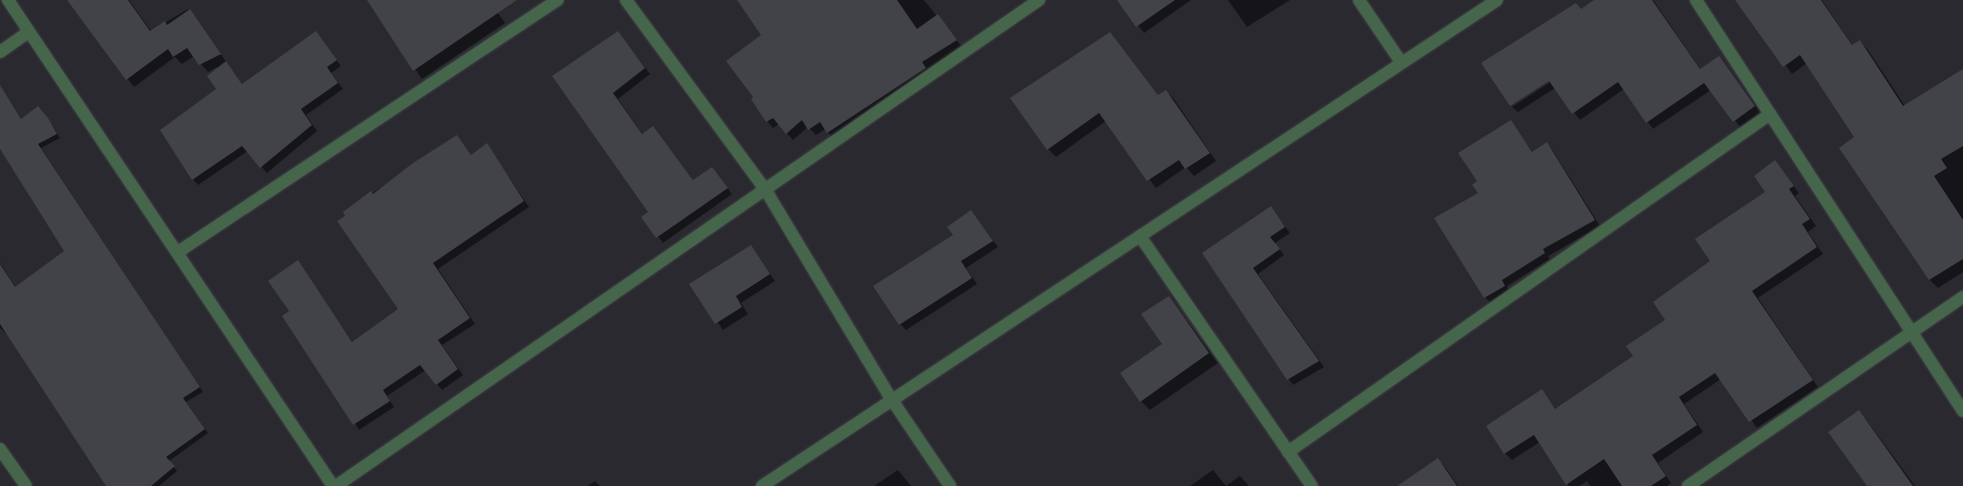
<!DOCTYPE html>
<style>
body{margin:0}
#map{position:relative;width:1963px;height:486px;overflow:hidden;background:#29292f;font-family:Arial,sans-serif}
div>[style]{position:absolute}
.shadow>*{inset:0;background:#0007}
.building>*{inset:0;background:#424349}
.roads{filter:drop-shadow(0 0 1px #44444a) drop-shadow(0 0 1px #44444a)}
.minor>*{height:12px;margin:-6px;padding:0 6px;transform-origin:6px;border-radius:6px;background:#45664a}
span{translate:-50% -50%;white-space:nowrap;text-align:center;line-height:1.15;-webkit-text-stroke:4px #29292f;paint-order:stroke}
</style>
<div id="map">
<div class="shadow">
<div style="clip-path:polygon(69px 0,129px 0,151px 31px,188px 9px,243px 85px,316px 32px,341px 66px,331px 73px,343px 89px,306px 115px,317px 131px,267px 173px,248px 151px,198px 185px,193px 179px,217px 89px,217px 67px,208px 72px,194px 56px,182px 64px,175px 57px,134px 87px)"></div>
<div style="clip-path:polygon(368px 0,489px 0,505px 23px,422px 79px)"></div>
<div style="clip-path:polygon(739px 0,924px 0,962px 47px,928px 69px,932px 75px,834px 139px,825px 129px,816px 135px,808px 127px,793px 140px,779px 124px,773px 128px,767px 121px,763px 35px)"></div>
<div style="clip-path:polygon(1119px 0,1191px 0,1144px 33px)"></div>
<div style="clip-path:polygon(1228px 0,1290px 0,1247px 27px)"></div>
<div style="clip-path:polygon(1596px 0,1653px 0,1701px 70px,1719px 57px,1761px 113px,1741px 128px,1711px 90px,1653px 129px,1624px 89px,1580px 120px,1555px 88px,1518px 112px,1512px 107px,1555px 79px,1582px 10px)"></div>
<div style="clip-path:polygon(1738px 0,1822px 0,1853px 46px,1860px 41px,1868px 50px,1905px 106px,1963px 71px,1963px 272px,1938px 288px,1930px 280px,1856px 138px,1807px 63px,1792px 74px)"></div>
<div style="clip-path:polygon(618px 32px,650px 74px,618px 99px,643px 135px,653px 127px,694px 181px,712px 168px,732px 194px,663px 243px,643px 217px,650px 213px,553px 77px)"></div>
<div style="clip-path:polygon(1110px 33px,1159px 96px,1166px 91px,1174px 99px,1216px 161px,1194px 176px,1186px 167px,1156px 188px,1106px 121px,1056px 157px,1048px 149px)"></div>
<div style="clip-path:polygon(5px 95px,22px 120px,51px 124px,60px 138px,41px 148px,203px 392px,186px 402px,208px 433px,169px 461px,177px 471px,159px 486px,113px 486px,8px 335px,0 328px,0 263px,16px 288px,66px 251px,0 149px,0 98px)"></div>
<div style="clip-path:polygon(1511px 121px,1533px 153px,1547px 144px,1552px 149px,1600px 226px,1548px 256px,1550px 259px,1507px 286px,1510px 292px,1491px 303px,1485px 297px,1479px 182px)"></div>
<div style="clip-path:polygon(457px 137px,472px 156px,487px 145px,529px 207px,438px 269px,475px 324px,442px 345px,463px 375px,442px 390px,426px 370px,387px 396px,394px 407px,359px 430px,291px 312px,298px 262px,353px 343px,400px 310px,344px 212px)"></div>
<div style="clip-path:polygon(1775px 162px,1799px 193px,1795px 196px,1816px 226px,1808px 232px,1823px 254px,1758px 298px,1818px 387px,1757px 428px,1721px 379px,1684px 404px,1703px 432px,1658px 463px,1671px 483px,1667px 486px,1590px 486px,1587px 481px,1580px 486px,1569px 486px,1540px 442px,1512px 460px,1505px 453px,1541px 390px,1556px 410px,1634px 356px,1667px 320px,1767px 192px)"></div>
<div style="clip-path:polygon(1271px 208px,1290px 233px,1275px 243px,1284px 255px,1258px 274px,1324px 367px,1293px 385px,1204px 253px)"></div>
<div style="clip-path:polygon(971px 212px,998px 247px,966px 268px,977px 284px,906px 330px,900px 324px)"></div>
<div style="clip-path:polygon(751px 246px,775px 281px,741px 303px,748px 314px,723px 330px,691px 285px)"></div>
<div style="clip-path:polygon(1169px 297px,1218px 363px,1150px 410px,1141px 401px,1164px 345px)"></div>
<div style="clip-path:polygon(1865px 418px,1915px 486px,1869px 486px)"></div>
<div style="clip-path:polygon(1438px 460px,1445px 467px,1458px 486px,1424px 486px)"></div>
<div style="clip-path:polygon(898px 470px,911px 486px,874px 486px)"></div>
<div style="clip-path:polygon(1213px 470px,1226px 486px,1190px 486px)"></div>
<div style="clip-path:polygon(1240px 476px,1249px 486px,1226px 486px)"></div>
<div style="clip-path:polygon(595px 481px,600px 486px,587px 486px)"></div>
</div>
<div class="building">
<div style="clip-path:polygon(67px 0,128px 0,150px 31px,165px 21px,167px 25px,190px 9px,221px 54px,199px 65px,187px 48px,173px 57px,168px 49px,126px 80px)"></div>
<div style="clip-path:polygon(367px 0,517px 0,413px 71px)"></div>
<div style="clip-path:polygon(737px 0,897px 0,917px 29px,938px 14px,957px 40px,922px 62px,926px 68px,827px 133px,820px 122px,808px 130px,802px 120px,786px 134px,773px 118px,766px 122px,751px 99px,753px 97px,726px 61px,761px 35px)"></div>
<div style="clip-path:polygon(1117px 0,1175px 0,1136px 27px)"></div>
<div style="clip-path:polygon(1594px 0,1652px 0,1700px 69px,1719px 56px,1755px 106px,1733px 122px,1704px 83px,1646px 123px,1618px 82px,1572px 114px,1549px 81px,1510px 106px,1481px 63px,1576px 3px,1581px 9px)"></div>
<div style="clip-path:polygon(1735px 0,1821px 0,1852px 45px,1860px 40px,1903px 106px,1963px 69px,1963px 146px,1941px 159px,1947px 168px,1934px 176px,1963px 220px,1963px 259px,1929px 280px,1839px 148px,1854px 137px,1800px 55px,1783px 67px)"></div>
<div style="clip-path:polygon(316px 31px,337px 60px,327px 67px,338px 83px,301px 109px,312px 125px,260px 168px,242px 146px,192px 180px,160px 130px,216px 89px,207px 76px,226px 61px,242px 84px)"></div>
<div style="clip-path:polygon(618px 31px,645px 68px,613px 93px,642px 134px,653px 126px,693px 180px,712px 167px,728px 188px,656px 238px,641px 217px,648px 212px,552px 76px)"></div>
<div style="clip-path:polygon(1110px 32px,1158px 95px,1166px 90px,1210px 153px,1185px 169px,1179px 160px,1147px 181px,1099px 113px,1047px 150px,1010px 98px)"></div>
<div style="clip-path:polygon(0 85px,21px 119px,38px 106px,48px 118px,57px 134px,38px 144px,200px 387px,183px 398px,205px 429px,166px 457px,175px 466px,151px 486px,106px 486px,0 324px,0 264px,15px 287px,64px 251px,0 149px)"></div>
<div style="clip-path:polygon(1511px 120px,1532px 152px,1547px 142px,1595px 220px,1543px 249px,1545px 253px,1502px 280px,1505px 286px,1484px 298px,1434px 218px,1478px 193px,1472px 185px,1477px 181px,1458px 153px)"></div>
<div style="clip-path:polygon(457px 135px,471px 155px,487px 143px,524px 201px,433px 263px,470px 318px,438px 340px,458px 369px,436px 385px,420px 365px,383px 390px,390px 401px,353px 425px,282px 316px,289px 311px,268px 281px,298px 260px,352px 342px,398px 309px,337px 221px,345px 216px,343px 212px,371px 191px,373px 194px,413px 163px)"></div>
<div style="clip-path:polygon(1775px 160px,1794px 186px,1789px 189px,1810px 219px,1802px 224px,1817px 247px,1752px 291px,1813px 380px,1749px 422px,1715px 373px,1679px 397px,1697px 425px,1652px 455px,1666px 476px,1651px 486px,1622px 486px,1604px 459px,1566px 485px,1534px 435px,1504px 454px,1486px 426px,1542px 389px,1555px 409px,1633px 356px,1626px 346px,1665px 320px,1653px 302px,1710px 261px,1695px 239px,1765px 192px,1754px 176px)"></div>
<div style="clip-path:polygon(1271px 206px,1285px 227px,1270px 237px,1280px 249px,1253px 268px,1319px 361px,1287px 380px,1202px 253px)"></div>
<div style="clip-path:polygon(971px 210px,993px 241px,961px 261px,972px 278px,899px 325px,873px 286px,953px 235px,947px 227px)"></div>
<div style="clip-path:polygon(751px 245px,770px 274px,736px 296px,742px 307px,715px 324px,689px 284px)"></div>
<div style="clip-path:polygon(1169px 296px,1209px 353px,1140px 402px,1120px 373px,1162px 344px,1141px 314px)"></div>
<div style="clip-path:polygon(1859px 410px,1913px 486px,1867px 486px,1828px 432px)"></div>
<div style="clip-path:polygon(1438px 458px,1457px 486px,1397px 486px)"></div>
</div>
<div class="roads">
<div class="minor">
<div style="left:8px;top:0;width:585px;rotate:56.23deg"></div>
<div style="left:626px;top:0;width:235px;rotate:53.7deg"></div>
<div style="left:765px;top:189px;width:246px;rotate:59deg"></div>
<div style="left:892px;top:400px;width:104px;rotate:56deg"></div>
<div style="left:1359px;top:0;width:75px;rotate:55.9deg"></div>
<div style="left:1696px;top:0;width:490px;rotate:57deg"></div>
<div style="left:0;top:52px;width:35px;rotate:-35deg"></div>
<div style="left:1140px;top:236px;width:303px;rotate:55.5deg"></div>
<div style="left:178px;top:252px;width:456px;rotate:-33.6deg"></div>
<div style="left:0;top:449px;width:45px;rotate:54.9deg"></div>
<div style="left:1288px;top:452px;width:589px;rotate:-35.04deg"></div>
<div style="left:336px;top:486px;width:855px;rotate:-34.66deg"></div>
<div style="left:762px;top:486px;width:881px;rotate:-33.47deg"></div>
<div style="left:1688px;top:486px;width:334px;rotate:-34.5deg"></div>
</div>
</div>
</div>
